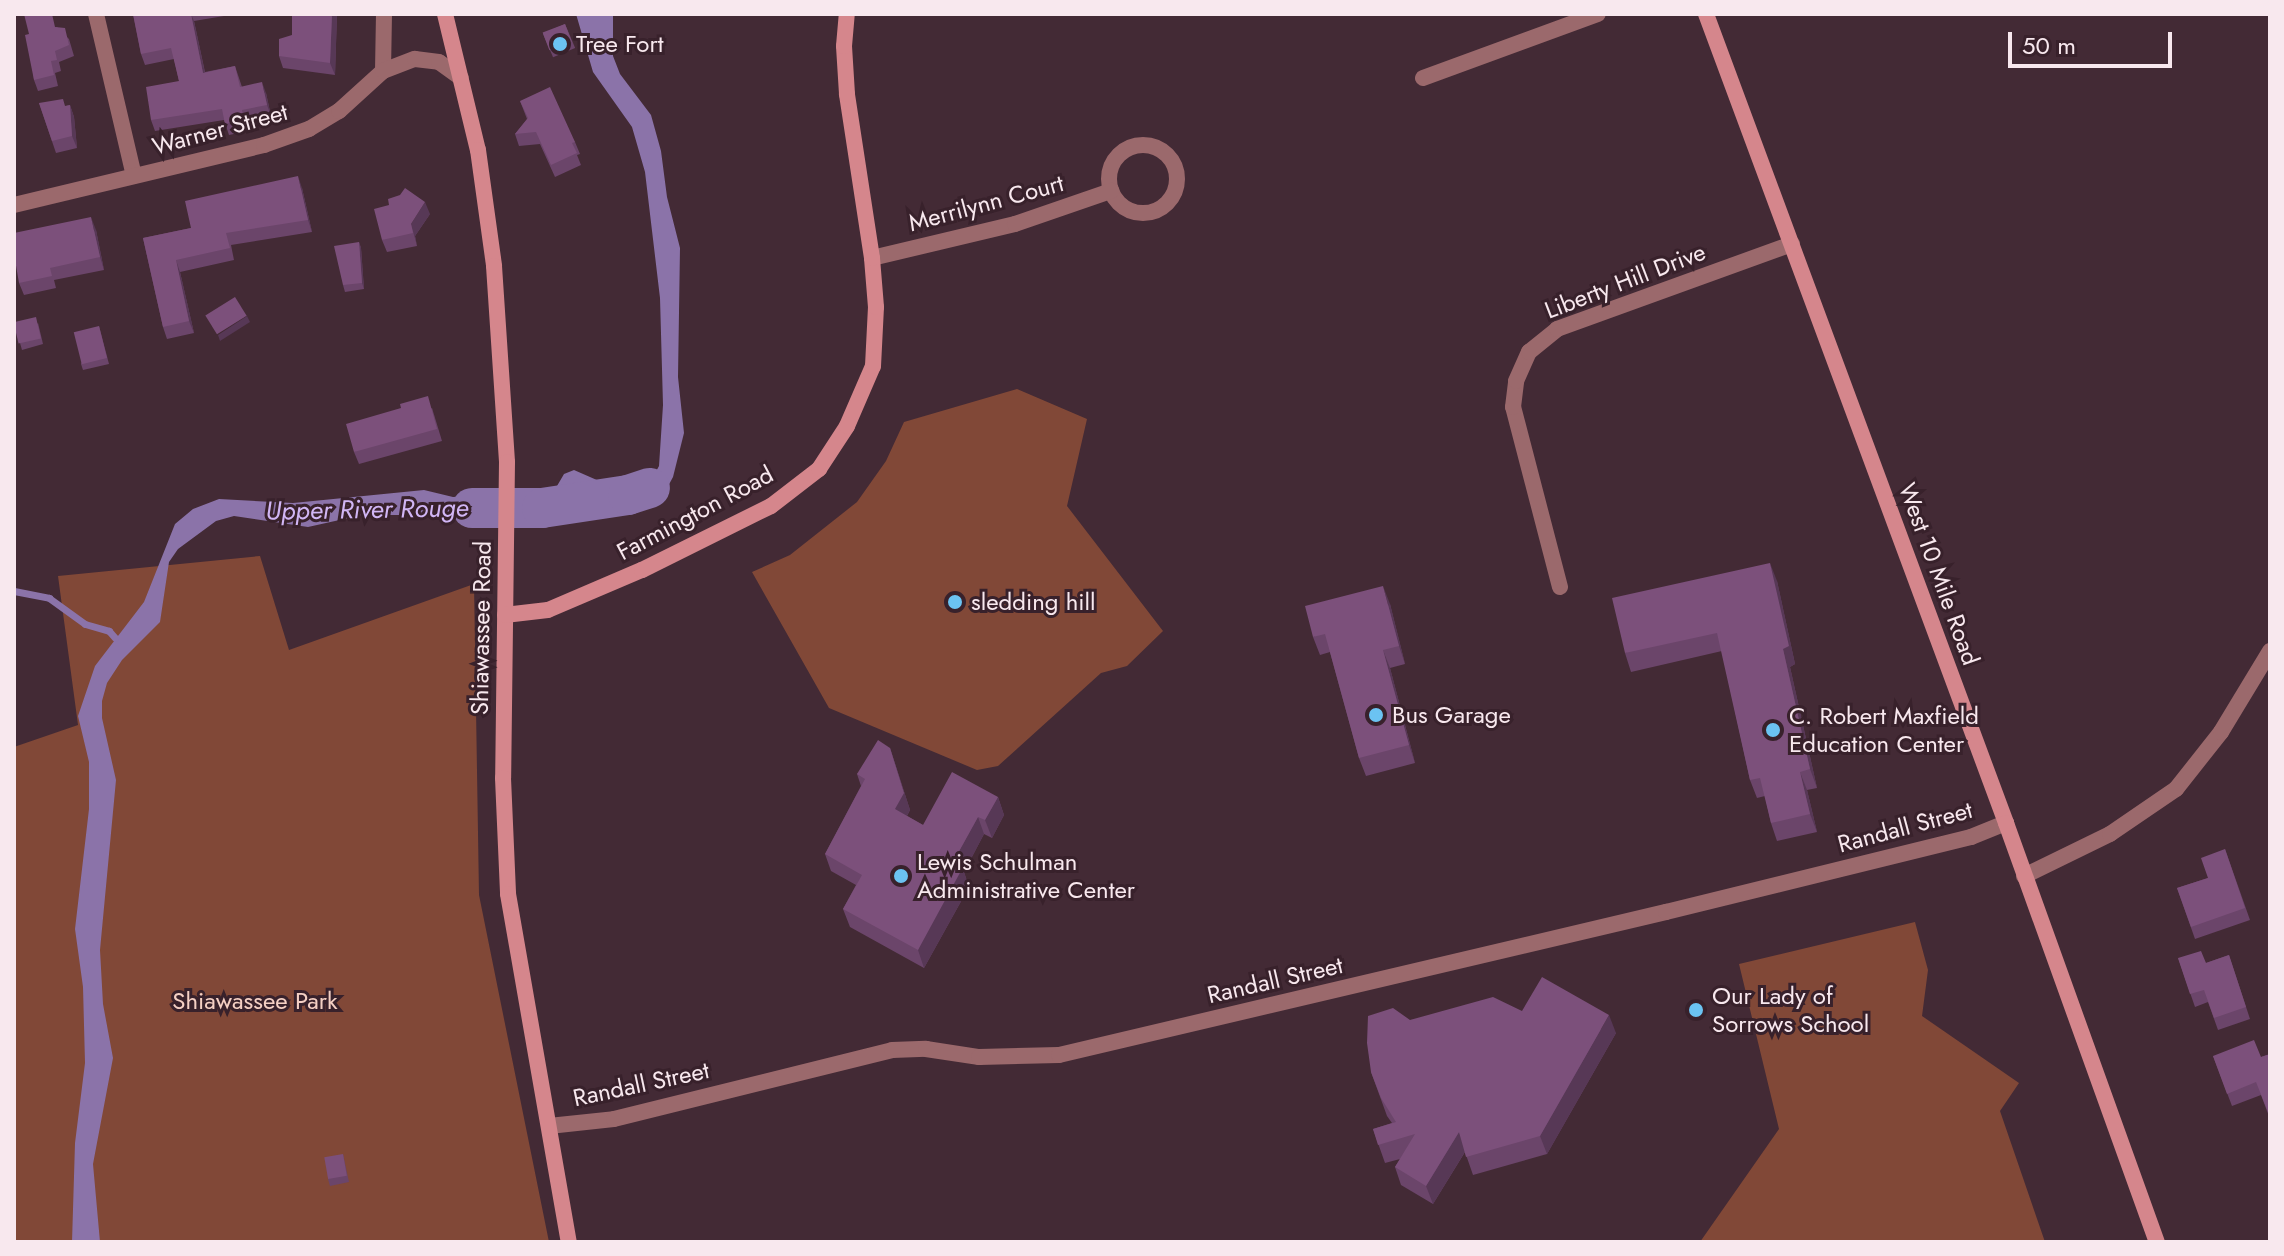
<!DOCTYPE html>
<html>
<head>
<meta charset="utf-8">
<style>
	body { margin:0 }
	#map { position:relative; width:2284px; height:1256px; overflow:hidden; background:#432a35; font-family:Jost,sans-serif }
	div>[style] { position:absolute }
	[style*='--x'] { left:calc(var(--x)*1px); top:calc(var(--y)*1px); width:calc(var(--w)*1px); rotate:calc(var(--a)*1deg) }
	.green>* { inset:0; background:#814837 }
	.water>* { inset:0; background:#8b73a9 }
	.stream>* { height:7px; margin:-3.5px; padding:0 3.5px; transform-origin:3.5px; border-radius:3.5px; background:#8b73a9 }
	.river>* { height:40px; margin:-20px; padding:0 20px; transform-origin:20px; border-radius:20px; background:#8b73a9 }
	.street>* { height:16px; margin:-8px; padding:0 8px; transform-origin:8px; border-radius:8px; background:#9b696c }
	.street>.ring { margin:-8px; padding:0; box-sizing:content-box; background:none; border:16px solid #9b696c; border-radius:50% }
	.secondary>* { height:16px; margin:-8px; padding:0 8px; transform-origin:8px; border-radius:8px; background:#d5868c }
	.wall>* { inset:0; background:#6b456a; transform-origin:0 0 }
	.shaded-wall>* { inset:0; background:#573856 }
	.building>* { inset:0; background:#7c507b; transform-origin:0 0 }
	.dots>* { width:22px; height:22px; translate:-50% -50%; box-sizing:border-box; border:4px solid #38212b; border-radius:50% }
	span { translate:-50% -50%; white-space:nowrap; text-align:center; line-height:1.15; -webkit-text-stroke:6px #38212b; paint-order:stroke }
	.poi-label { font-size:24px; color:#f8e8ee }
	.left { translate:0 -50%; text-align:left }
	.street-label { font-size:24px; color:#f8e8ee }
	.park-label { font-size:24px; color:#f5d0c4 }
	.water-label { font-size:26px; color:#d1b6f5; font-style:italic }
	.frame { position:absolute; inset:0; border:16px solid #f8e8ee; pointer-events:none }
	.scale { position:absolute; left:2008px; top:32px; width:164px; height:36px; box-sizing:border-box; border:4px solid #f8e8ee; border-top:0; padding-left:10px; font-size:24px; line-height:28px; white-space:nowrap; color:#f8e8ee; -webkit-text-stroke:6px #38212b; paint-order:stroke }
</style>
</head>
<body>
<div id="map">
	<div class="green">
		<div style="clip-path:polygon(1017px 389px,1087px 419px,1067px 506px,1163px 631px,1127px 666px,1101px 673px,998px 766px,977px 770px,829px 708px,752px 572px,790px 555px,857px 502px,886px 461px,904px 422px)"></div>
		<div style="clip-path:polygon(260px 556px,289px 650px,474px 584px,479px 895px,549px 1242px,14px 1242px,14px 747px,78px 725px,58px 576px)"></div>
		<div style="clip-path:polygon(1915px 922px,1928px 970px,1922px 1016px,2019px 1083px,2000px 1111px,2045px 1242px,1700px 1242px,1779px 1129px,1739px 964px)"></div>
	</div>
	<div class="water">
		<div style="clip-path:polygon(576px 14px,613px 14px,613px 56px,620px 74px,651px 115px,661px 151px,667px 197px,680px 248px,678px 377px,684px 433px,673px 477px,666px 490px,647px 502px,619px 511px,608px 509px,589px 493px,579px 491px,505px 514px,467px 520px,426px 515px,362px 515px,308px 527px,234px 516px,216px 521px,178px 549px,169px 562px,160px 622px,122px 660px,107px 683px,102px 701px,102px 718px,116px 780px,100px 950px,103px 1004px,113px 1058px,93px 1164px,100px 1242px,72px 1242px,75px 1143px,85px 1063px,83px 987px,75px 929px,89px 809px,89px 762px,78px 716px,95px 666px,144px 602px,175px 524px,193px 509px,219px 499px,293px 503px,424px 490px,453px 497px,538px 493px,557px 486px,564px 474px,574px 470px,606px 484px,638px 482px,653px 477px,659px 466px,663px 405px,660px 298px,645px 172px,632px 127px,593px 72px)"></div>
	</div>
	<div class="stream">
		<div style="--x:14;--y:591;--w:36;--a:11"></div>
		<div style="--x:49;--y:598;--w:44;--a:35.8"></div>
		<div style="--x:85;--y:624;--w:25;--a:16"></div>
		<div style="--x:109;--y:631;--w:9;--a:49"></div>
	</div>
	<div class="river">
		<div style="--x:472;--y:508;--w:70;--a:0"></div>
		<div style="--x:542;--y:508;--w:87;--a:-8.6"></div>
		<div style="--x:628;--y:495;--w:23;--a:-18"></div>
	</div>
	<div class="street">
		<div style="--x:96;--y:14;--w:166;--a:76.8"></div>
		<div style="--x:383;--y:71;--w:57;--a:-89"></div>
		<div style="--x:1423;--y:78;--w:186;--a:-20.1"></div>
		<div class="ring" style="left:1109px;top:145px;width:52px;height:52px"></div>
		<div style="--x:14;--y:205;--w:257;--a:-13.5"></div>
		<div style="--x:264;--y:145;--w:48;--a:-19.6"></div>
		<div style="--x:309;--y:129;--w:35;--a:-31"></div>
		<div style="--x:339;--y:111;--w:59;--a:-42.3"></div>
		<div style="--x:383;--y:71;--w:34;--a:-21"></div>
		<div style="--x:415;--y:59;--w:24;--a:7"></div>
		<div style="--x:439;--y:62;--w:27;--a:36"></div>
		<div style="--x:872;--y:258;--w:147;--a:-13.4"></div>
		<div style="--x:1015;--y:224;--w:102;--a:-19"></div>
		<div style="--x:1560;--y:587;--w:186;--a:-104.6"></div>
		<div style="--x:1513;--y:407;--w:26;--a:-83"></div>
		<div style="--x:1516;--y:381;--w:32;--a:-66"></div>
		<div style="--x:1529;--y:352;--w:36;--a:-39"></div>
		<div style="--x:1557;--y:329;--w:250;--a:-19.9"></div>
		<div style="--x:2024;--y:876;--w:96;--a:-26"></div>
		<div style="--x:2110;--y:834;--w:80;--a:-34.3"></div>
		<div style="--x:2176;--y:789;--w:73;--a:-51.7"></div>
		<div style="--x:2221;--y:732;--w:95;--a:-58.8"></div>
		<div style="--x:549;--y:1126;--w:65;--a:-6.1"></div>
		<div style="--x:614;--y:1119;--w:286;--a:-13.9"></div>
		<div style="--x:892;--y:1050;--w:34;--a:-2"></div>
		<div style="--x:926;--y:1049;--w:54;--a:8.6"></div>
		<div style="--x:979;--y:1057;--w:80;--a:-1.4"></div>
		<div style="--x:1059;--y:1055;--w:624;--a:-13.26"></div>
		<div style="--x:1666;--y:912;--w:314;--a:-13.8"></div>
		<div style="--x:1971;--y:837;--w:38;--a:-22"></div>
	</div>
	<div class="secondary">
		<div style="--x:445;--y:14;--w:140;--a:76.4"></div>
		<div style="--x:478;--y:150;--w:117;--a:82.1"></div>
		<div style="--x:494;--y:266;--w:196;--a:86.2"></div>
		<div style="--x:507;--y:462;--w:316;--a:90.7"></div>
		<div style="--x:503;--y:778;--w:116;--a:87.5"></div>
		<div style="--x:508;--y:894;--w:353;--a:80.1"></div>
		<div style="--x:1706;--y:14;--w:863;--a:69.65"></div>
		<div style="--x:2006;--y:823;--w:445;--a:70.2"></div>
		<div style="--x:505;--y:615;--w:43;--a:-6.6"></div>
		<div style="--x:548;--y:610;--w:102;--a:-23.1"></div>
		<div style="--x:642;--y:570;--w:144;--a:-26.4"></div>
		<div style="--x:771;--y:506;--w:61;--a:-37.6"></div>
		<div style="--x:819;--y:469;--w:51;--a:-56.9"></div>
		<div style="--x:847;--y:426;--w:65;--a:-66.6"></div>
		<div style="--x:873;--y:366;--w:59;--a:-87.1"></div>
		<div style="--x:876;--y:307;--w:49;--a:-94.7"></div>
		<div style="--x:872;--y:258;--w:166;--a:-98.7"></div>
		<div style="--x:847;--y:94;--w:48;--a:-93.6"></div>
		<div style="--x:844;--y:46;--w:32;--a:-85"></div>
	</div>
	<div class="wall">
		<div style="clip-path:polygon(133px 14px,236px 14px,194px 21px,205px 72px,235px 66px,242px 87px,266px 93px,271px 116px,246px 121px,248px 131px,229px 135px,224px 120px,155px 131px,151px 120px,179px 81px,174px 59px,145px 65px,141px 54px)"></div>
		<div style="clip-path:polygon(337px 14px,335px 75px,283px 68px,279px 56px,292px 35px)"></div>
		<div style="left:565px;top:24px;width:26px;height:24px;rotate:67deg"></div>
		<div style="clip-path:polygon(57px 27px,69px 39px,74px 56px,59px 62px,61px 71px,55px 73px,58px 86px,38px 91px,34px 80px,29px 34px)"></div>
		<div style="clip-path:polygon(520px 101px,575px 142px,580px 154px,577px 155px,581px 165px,555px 177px,540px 144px,519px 146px,515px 134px,527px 119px)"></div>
		<div style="clip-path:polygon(39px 103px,66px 106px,70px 105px,74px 117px,77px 148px,56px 153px)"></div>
		<div style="clip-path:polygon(302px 188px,312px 232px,231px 245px,234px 260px,180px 272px,194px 333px,167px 339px,163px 327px,143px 238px,191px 228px)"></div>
		<div style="clip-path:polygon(430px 214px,415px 236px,417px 246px,387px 252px,382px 240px)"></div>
		<div style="clip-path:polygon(96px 230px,104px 270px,54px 280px,56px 288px,24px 295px,19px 283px)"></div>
		<div style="clip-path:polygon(359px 242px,361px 248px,364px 289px,345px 292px,343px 285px)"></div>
		<div style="clip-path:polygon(38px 323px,43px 344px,22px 350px,20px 343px)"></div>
		<div style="clip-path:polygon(99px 326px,109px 364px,83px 370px,81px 364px)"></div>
		<div style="clip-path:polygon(432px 408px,442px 441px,359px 464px,354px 452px)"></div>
		<div style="clip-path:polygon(1777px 581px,1795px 664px,1790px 667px,1817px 788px,1807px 790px,1817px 832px,1777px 841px,1771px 823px,1765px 796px,1757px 798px,1750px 780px,1722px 651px,1631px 672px,1625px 653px)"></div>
		<div style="clip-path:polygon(1390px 604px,1405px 664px,1390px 668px,1415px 763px,1366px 776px,1359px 758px,1330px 652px,1320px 655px,1313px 637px)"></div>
		<div style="clip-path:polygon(890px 748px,910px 810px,907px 816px,923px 825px,998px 797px,1004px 815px,992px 838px,984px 834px,964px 872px,969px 887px,924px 968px,850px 927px,843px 909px,856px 885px,831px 871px,825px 854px,861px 786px,857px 774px)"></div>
		<div style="clip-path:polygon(2225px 849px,2250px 920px,2195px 939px,2177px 888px,2208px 878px)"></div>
		<div style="clip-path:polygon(2229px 955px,2250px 1019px,2218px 1030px,2208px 1002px,2195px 1007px,2178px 958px,2206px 963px)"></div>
		<div style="clip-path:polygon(1522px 1011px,1616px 1033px,1547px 1154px,1473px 1175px,1465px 1152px,1433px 1204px,1401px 1185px,1395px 1167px,1400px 1159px,1385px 1163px,1373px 1129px,1392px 1123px,1387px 1116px,1371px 1072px,1410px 1020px)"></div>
		<div style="clip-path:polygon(2270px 1054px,2270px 1119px,2261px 1095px,2232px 1106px,2213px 1056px,2261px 1057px)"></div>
		<div style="clip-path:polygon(343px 1154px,349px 1182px,330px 1186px,328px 1179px)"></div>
	</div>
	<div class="shaded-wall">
		<div style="clip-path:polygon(191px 14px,194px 21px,207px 83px,203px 73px)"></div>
		<div style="clip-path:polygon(332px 14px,337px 14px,335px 75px,330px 63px)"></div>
		<div style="clip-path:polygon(262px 82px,266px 93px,271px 116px,267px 105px)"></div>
		<div style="clip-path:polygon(70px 105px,74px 117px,77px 148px,72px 136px)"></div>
		<div style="clip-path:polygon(298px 176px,302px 188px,312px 232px,308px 220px)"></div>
		<div style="clip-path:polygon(425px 202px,430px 214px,415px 236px,417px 246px,411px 224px)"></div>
		<div style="clip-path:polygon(91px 217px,96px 230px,104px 270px,100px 257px)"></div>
		<div style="clip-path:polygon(359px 242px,361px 248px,364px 289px,362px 283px)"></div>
		<div style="clip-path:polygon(176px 260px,180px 272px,194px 333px,189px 321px)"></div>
		<div style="clip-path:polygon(247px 316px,250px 322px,220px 341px,218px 335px)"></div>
		<div style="clip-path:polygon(1770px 563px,1777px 581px,1795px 664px,1790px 667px,1817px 788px,1810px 769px,1783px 649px)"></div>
		<div style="clip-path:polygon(1383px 586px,1390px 604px,1405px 664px,1399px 646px)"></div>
		<div style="clip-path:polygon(1383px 650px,1390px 668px,1415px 763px,1409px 745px)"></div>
		<div style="clip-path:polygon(890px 748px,910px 810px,901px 827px,895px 809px)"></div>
		<div style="clip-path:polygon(1800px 772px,1807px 790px,1817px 832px,1810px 814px)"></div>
		<div style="clip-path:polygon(998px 797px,1004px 815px,992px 838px,985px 820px)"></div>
		<div style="clip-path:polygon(978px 817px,984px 834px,964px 872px,969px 887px,924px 968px,918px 950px,952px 864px)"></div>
		<div style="clip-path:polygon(1609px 1015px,1616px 1033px,1547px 1154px,1540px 1136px)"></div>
		<div style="clip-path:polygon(1459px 1132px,1466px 1150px,1433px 1204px,1426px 1186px)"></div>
	</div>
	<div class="building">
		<div style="clip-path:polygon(24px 14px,52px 14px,55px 27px,65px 28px,69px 45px,55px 51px,57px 60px,51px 61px,54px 75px,34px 80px,25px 35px,29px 34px)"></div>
		<div style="clip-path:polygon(133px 14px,191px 14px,203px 73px,235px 66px,240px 87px,262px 82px,267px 105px,242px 110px,244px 120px,225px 124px,222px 109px,151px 120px,146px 87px,179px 81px,171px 48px,141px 54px)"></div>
		<div style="clip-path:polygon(292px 14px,332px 14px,330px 63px,279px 56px,279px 39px,292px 35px)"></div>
		<div style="left:565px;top:24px;width:19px;height:24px;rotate:69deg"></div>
		<div style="clip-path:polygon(550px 87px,575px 142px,572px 143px,577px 153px,551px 165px,536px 132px,515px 134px,528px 118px,520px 101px)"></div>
		<div style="clip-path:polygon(63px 99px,65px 106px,70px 105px,72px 136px,52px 141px,39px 103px)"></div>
		<div style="clip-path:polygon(298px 176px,308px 220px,226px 233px,230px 248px,176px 260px,189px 321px,163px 327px,143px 238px,191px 228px,185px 201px)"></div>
		<div style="clip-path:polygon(405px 188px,425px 202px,411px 224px,413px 233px,382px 240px,374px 209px,389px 205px,388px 199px,400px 195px)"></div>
		<div style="clip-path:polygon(91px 217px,100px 257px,50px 268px,52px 276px,19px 283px,14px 254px,14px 233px)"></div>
		<div style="clip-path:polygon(359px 242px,362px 283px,343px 285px,334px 246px)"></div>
		<div style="left:235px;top:297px;width:22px;height:35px;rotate:58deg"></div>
		<div style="left:36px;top:317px;width:22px;height:23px;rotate:77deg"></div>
		<div style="left:99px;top:326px;width:33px;height:26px;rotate:76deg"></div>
		<div style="clip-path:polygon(428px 396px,437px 429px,354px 452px,346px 424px,401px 408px,400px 404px)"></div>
		<div style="clip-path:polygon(1770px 563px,1789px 646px,1783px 649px,1810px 769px,1800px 772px,1810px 814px,1771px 823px,1760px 778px,1750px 780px,1717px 633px,1625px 653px,1612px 598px)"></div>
		<div style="clip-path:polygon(1383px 586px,1399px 646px,1383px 650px,1409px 745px,1359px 758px,1325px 634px,1313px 637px,1305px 606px)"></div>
		<div style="clip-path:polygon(878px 740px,890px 748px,904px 793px,895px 809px,923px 825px,952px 772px,998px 797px,985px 820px,978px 817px,952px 864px,962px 869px,918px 950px,843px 909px,862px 875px,825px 854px,865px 779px,857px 774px)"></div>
		<div style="clip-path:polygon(2225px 849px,2245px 908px,2191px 927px,2177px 888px,2208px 878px,2201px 858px)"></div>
		<div style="clip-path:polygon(2201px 951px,2206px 963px,2229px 955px,2246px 1007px,2214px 1018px,2204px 990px,2190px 994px,2178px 958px)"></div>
		<div style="clip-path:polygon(1542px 977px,1609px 1015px,1540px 1136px,1466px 1157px,1459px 1132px,1426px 1186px,1395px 1167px,1415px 1134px,1378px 1145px,1373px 1129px,1396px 1122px,1381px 1098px,1371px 1072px,1367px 1043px,1368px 1016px,1393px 1008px,1410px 1020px,1493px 997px,1522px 1011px)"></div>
		<div style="clip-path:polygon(2254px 1040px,2261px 1057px,2270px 1054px,2270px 1117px,2256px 1082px,2227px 1094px,2213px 1056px)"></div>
		<div style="left:343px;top:1154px;width:22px;height:19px;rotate:80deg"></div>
	</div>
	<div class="dots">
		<div style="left:560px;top:44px;background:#6bc3f2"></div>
		<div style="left:955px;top:602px;background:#6bc3f2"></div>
		<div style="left:1376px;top:715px;background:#6bc3f2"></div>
		<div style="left:1773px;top:730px;background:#6bc3f2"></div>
		<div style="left:901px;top:876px;background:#6bc3f2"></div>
		<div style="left:1696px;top:1010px;background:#6bc3f2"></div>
	</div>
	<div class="poi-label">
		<span class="left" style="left:576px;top:44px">Tree Fort</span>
		<span class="left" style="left:971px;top:602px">sledding hill</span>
		<span class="left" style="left:1392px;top:715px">Bus Garage</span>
		<span class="left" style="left:1789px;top:730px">C. Robert Maxfield<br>Education Center</span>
		<span class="left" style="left:917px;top:876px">Lewis Schulman<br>Administrative Center</span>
		<span class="left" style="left:1712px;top:1010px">Our Lady of<br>Sorrows School</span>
	</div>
	<div class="street-label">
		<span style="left:220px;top:129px;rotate:-15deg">Warner Street</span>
		<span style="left:986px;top:203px;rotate:-15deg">Merrilynn Court</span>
		<span style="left:1625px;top:281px;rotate:-21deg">Liberty Hill Drive</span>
		<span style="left:695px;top:513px;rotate:-28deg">Farmington Road</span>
		<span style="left:1939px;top:574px;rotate:70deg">West 10 Mile Road</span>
		<span style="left:481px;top:628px;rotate:-89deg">Shiawassee Road</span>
		<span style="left:1905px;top:827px;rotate:-15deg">Randall Street</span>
		<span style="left:1275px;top:980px;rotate:-13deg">Randall Street</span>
		<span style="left:641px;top:1084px;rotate:-12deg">Randall Street</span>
	</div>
	<div class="park-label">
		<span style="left:255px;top:1001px">Shiawassee Park</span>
	</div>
	<div class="water-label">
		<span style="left:367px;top:510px;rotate:-1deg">Upper River Rouge</span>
	</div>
	<div class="frame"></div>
	<div class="scale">50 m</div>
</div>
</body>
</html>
